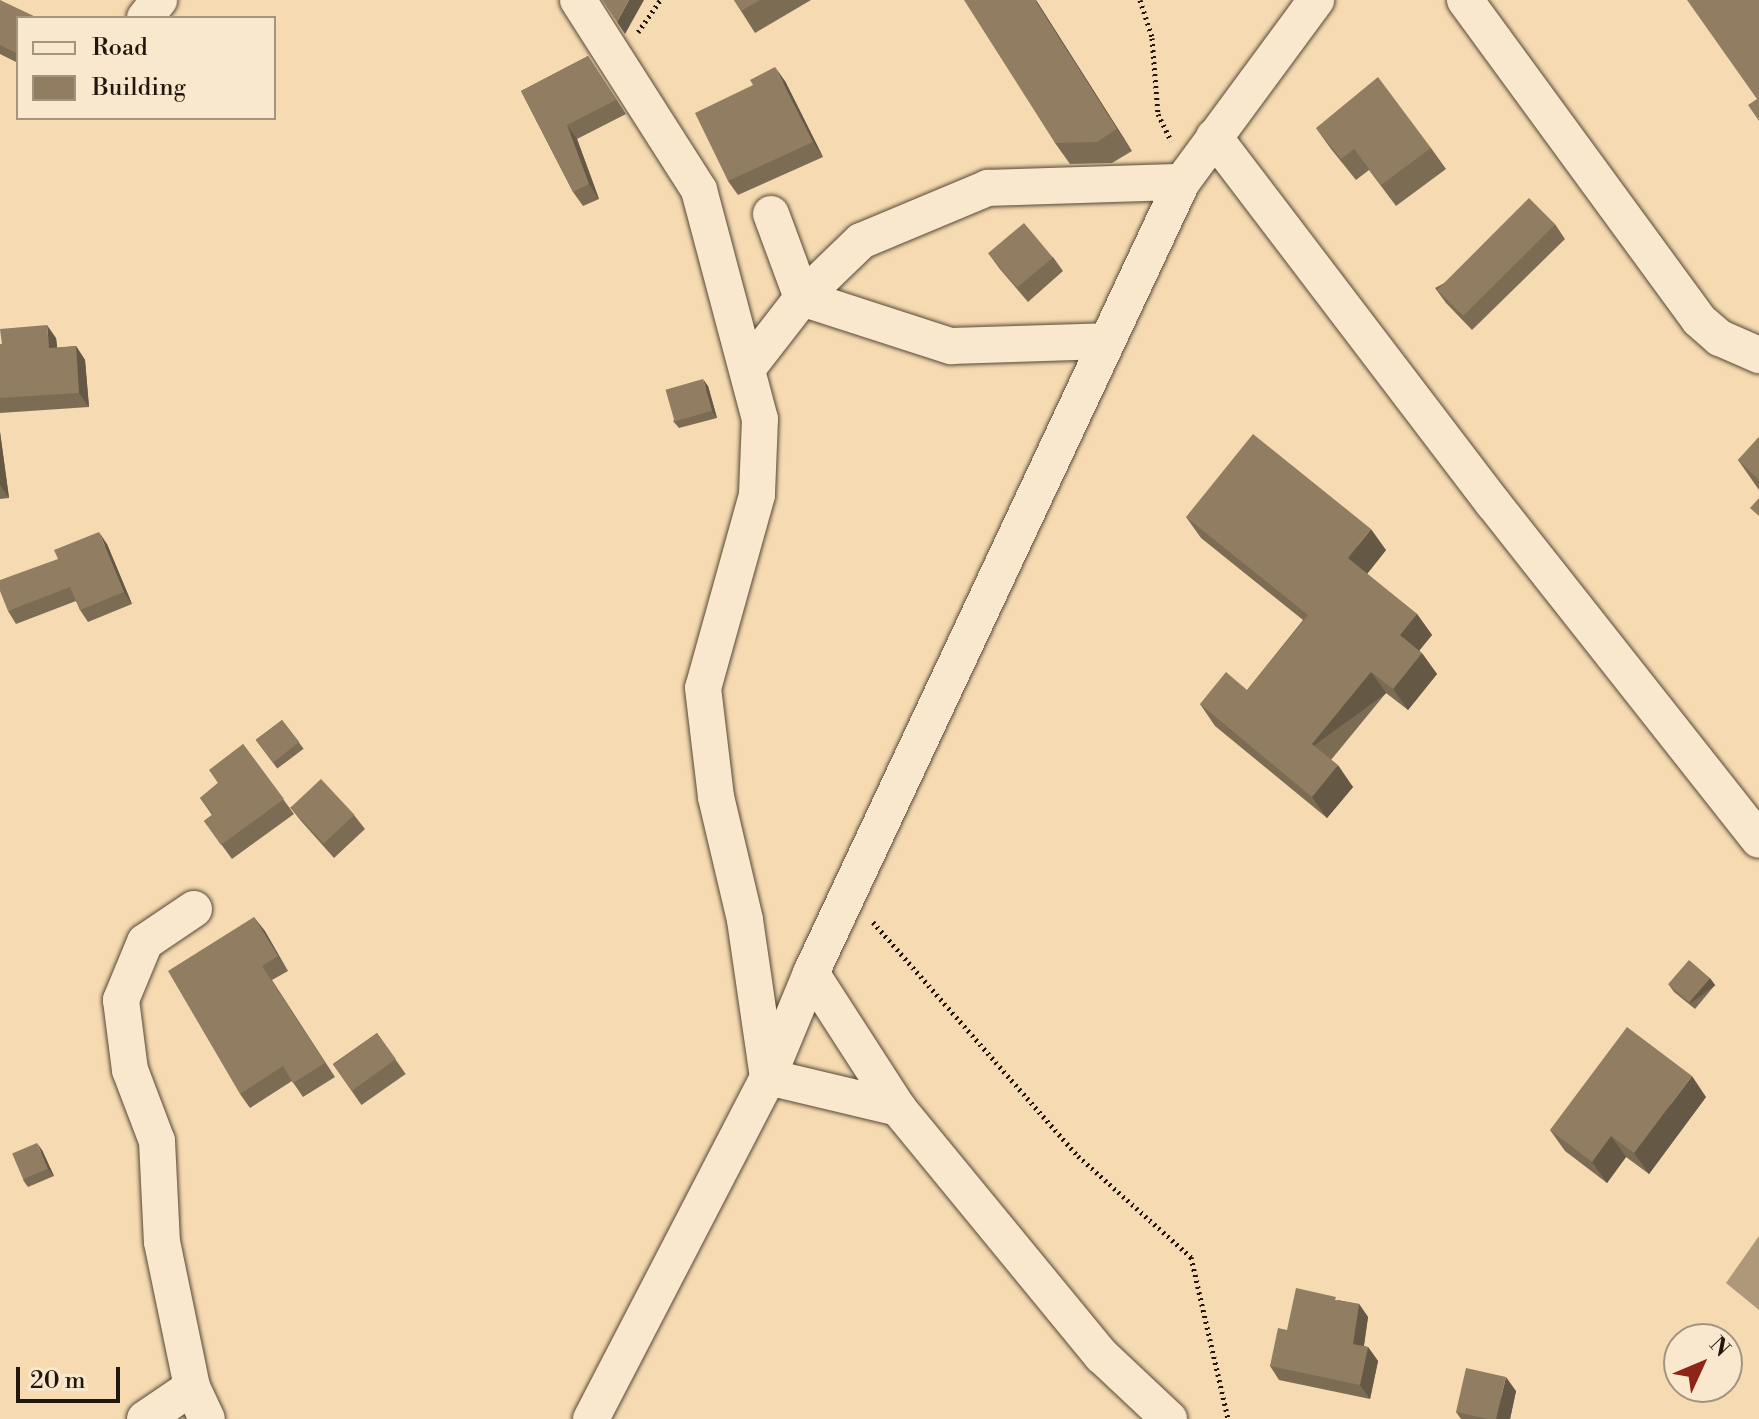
<!DOCTYPE html>
<html>
<head>
<meta charset="utf-8">
<style>
	body { margin:0 }
	#map { position:relative; width:1759px; height:1419px; overflow:hidden; background:#f6dbb2; font-family:"Libre Bodoni",serif }
	div>[style] { position:absolute }
	[style*='--x'] { left:calc(var(--x)*1px); top:calc(var(--y)*1px); width:calc(var(--w)*1px); rotate:calc(var(--a)*1deg) }
	.water>* { inset:0; background:#ae987a }
	.path>* { height:5px; margin-top:-2.5px; transform-origin:0; background:repeating-linear-gradient(90deg,#22170c 0 2px,transparent 0 6px) }
	.roads { filter:drop-shadow(0 0 2px #574836) drop-shadow(0 0 2px #574836) }
	.minor>* { height:36px; margin:-18px; padding:0 18px; transform-origin:18px; border-radius:18px; background:#f9e8cd }
	.wall>* { inset:0; background:#7c6c54; transform-origin:0 0 }
	.shaded-wall>* { inset:0; background:#655845; transform-origin:0 0 }
	.building>* { inset:0; background:#907d62; transform-origin:0 0 }
	span { translate:-50% -50%; white-space:nowrap; text-align:center; line-height:1.15; -webkit-text-stroke:7px #f9e8cd; paint-order:stroke }
	.legend { position:absolute; left:16px; top:16px; width:260px; height:104px; box-sizing:border-box; background:#f9e8cd; border:2px solid #a39480; margin:0; padding:10px 14px; list-style:none; font-size:24px; color:#22170c }
	.legend li { display:flex; align-items:center; gap:16px; height:40px }
	.legend b { width:40px; border:2px solid #a39480 }
	.north { position:absolute; left:1663px; top:1323px; width:80px; height:80px; box-sizing:border-box; background:#f9e8cd; border:2px solid #a39480; border-radius:50%; rotate:46deg; font-size:22px; font-weight:700; line-height:32px; text-align:center; color:#22170c }
	.north::after { content:''; display:block; margin:auto; width:28px; height:36px; background:#8f2418; clip-path:polygon(50% 0,100% 100%,50% 72%,0 100%) }
	.scale { position:absolute; left:16px; top:1367px; width:104px; height:36px; box-sizing:border-box; border:4px solid #22170c; border-top:0; padding-left:10px; font-size:24px; line-height:28px; white-space:nowrap; color:#22170c; -webkit-text-stroke:6px #f9e8cd; paint-order:stroke }
</style>
</head>
<body>
<div id="map">
	<div class="water">
		<div style="clip-path:polygon(1759px 1236px,1759px 1310px,1726px 1283px)"></div>
	</div>
	<div class="path">
		<div style="--x:1140;--y:0;--w:40;--a:72"></div>
		<div style="--x:1152;--y:38;--w:76;--a:85.5"></div>
		<div style="--x:1158;--y:114;--w:30;--a:64"></div>
		<div style="--x:638;--y:32;--w:39;--a:-55"></div>
		<div style="--x:873;--y:922;--w:311;--a:48.8"></div>
		<div style="--x:1078;--y:1156;--w:152;--a:41.8"></div>
		<div style="--x:1191;--y:1257;--w:166;--a:77.1"></div>
	</div>
	<div class="roads">
		<div class="minor">
			<div style="--x:578;--y:0;--w:225;--a:57.5"></div>
			<div style="--x:699;--y:190;--w:237;--a:75.1"></div>
			<div style="--x:760;--y:419;--w:76;--a:92.3"></div>
			<div style="--x:757;--y:495;--w:200;--a:105.6"></div>
			<div style="--x:703;--y:688;--w:110;--a:83.2"></div>
			<div style="--x:716;--y:797;--w:126;--a:76.7"></div>
			<div style="--x:745;--y:920;--w:159;--a:81.7"></div>
			<div style="--x:768;--y:1077;--w:134;--a:13.4"></div>
			<div style="--x:1465;--y:0;--w:396;--a:53.8"></div>
			<div style="--x:1699;--y:320;--w:28;--a:41"></div>
			<div style="--x:1720;--y:338;--w:43;--a:23.6"></div>
			<div style="--x:145;--y:18;--w:23;--a:-52"></div>
			<div style="--x:1214;--y:137;--w:460;--a:52.7"></div>
			<div style="--x:1493;--y:503;--w:429;--a:51.7"></div>
			<div style="--x:771;--y:214;--w:90;--a:69.7"></div>
			<div style="--x:802;--y:298;--w:157;--a:17.9"></div>
			<div style="--x:951;--y:346;--w:155;--a:-1.8"></div>
			<div style="--x:747;--y:369;--w:90;--a:-52.2"></div>
			<div style="--x:802;--y:298;--w:82;--a:-44"></div>
			<div style="--x:861;--y:241;--w:138;--a:-22.7"></div>
			<div style="--x:988;--y:188;--w:194;--a:-1.8"></div>
			<div style="--x:194;--y:909;--w:59;--a:146"></div>
			<div style="--x:145;--y:942;--w:63;--a:112.5"></div>
			<div style="--x:121;--y:1000;--w:71;--a:82.7"></div>
			<div style="--x:130;--y:1070;--w:76;--a:69.2"></div>
			<div style="--x:157;--y:1141;--w:101;--a:87.2"></div>
			<div style="--x:162;--y:1242;--w:148;--a:78.3"></div>
			<div style="--x:192;--y:1387;--w:35;--a:65"></div>
			<div style="--x:811;--y:973;--w:161;--a:57.2"></div>
			<div style="--x:898;--y:1108;--w:321;--a:50.6"></div>
			<div style="--x:1102;--y:1356;--w:92;--a:43.2"></div>
			<div style="--x:145;--y:1419;--w:57;--a:-34.2"></div>
			<div style="--x:591;--y:1419;--w:385;--a:-62.6"></div>
			<div style="--x:768;--y:1077;--w:113;--a:-67.5"></div>
			<div style="--x:811;--y:973;--w:874;--a:-64.87"></div>
			<div style="--x:1182;--y:182;--w:226;--a:-53.6"></div>
		</div>
	</div>
	<div class="wall">
		<div style="clip-path:polygon(0 0,18px 18px,18px 63px,0 54px)"></div>
		<div style="clip-path:polygon(734px 0,811px 0,755px 33px)"></div>
		<div style="clip-path:polygon(1036px 0,1132px 151px,1112px 163px,1070px 164px,1055px 143px)"></div>
		<div style="clip-path:polygon(588px 56px,626px 114px,577px 139px,599px 199px,583px 206px,573px 192px,521px 91px)"></div>
		<div style="clip-path:polygon(785px 81px,823px 157px,738px 195px,728px 181px)"></div>
		<div style="clip-path:polygon(1316px 128px,1431px 148px,1446px 169px,1396px 206px,1369px 170px,1356px 180px,1331px 149px)"></div>
		<div style="clip-path:polygon(1555px 224px,1565px 239px,1472px 330px,1446px 303px,1435px 288px)"></div>
		<div style="clip-path:polygon(989px 254px,1053px 257px,1063px 271px,1028px 302px,999px 268px)"></div>
		<div style="clip-path:polygon(56px 338px,57px 348px,76px 346px,85px 360px,89px 407px,0 413px,0 344px)"></div>
		<div style="clip-path:polygon(708px 386px,717px 418px,679px 428px,673px 421px)"></div>
		<div style="clip-path:polygon(0 432px,9px 498px,0 499px)"></div>
		<div style="clip-path:polygon(1759px 437px,1759px 490px,1738px 460px)"></div>
		<div style="clip-path:polygon(1186px 517px,1386px 550px,1367px 574px,1417px 614px,1432px 635px,1419px 650px,1437px 674px,1408px 710px,1386px 693px,1331px 760px,1353px 787px,1327px 818px,1215px 726px,1200px 704px,1247px 690px,1303px 620px,1201px 538px)"></div>
		<div style="clip-path:polygon(107px 544px,132px 604px,88px 622px,80px 610px,76px 601px,16px 624px,8px 611px)"></div>
		<div style="left:282px;top:720px;width:36px;height:33px;rotate:53deg"></div>
		<div style="clip-path:polygon(243px 744px,294px 814px,232px 859px,204px 821px,212px 815px,200px 798px,218px 783px)"></div>
		<div style="clip-path:polygon(290px 807px,354px 815px,365px 829px,334px 858px,301px 821px)"></div>
		<div style="clip-path:polygon(254px 917px,288px 971px,272px 980px,335px 1077px,303px 1097px,292px 1081px,250px 1108px,240px 1094px)"></div>
		<div style="clip-path:polygon(1669px 985px,1715px 985px,1695px 1009px,1674px 992px)"></div>
		<div style="left:377px;top:1033px;width:50px;height:54px;rotate:55deg"></div>
		<div style="clip-path:polygon(1706px 1097px,1649px 1174px,1626px 1157px,1607px 1183px,1565px 1151px,1550px 1130px)"></div>
		<div style="clip-path:polygon(42px 1150px,54px 1176px,28px 1187px,23px 1180px)"></div>
		<div style="clip-path:polygon(1338px 1300px,1359px 1304px,1368px 1317px,1364px 1346px,1368px 1347px,1378px 1361px,1370px 1399px,1279px 1380px,1270px 1366px,1287px 1330px)"></div>
		<div style="clip-path:polygon(1516px 1391px,1510px 1419px,1461px 1419px,1456px 1412px)"></div>
	</div>
	<div class="shaded-wall">
		<div style="clip-path:polygon(629px 0,644px 0,625px 34px,617px 22px)"></div>
		<div style="clip-path:polygon(1035px 0,1036px 0,1132px 151px,1117px 129px)"></div>
		<div style="clip-path:polygon(775px 67px,785px 81px,823px 157px,813px 142px)"></div>
		<div style="clip-path:polygon(567px 125px,577px 139px,599px 199px,589px 184px)"></div>
		<div style="clip-path:polygon(47px 325px,56px 338px,59px 362px,49px 348px)"></div>
		<div style="clip-path:polygon(76px 346px,85px 360px,89px 407px,79px 393px)"></div>
		<div style="clip-path:polygon(703px 379px,708px 386px,717px 418px,712px 411px)"></div>
		<div style="clip-path:polygon(0 432px,9px 498px,0 485px)"></div>
		<div style="clip-path:polygon(1371px 529px,1386px 550px,1363px 579px,1348px 558px)"></div>
		<div style="clip-path:polygon(99px 532px,107px 544px,132px 604px,124px 592px)"></div>
		<div style="clip-path:polygon(1417px 614px,1432px 635px,1415px 656px,1400px 635px)"></div>
		<div style="clip-path:polygon(1422px 653px,1437px 674px,1408px 710px,1393px 689px)"></div>
		<div style="left:1371px;top:672px;width:26px;height:93px;rotate:54deg"></div>
		<div style="clip-path:polygon(1338px 765px,1353px 787px,1327px 818px,1312px 797px)"></div>
		<div style="clip-path:polygon(254px 917px,265px 931px,288px 971px,278px 956px)"></div>
		<div style="left:1710px;top:978px;width:9px;height:31px;rotate:54deg"></div>
		<div style="clip-path:polygon(1692px 1076px,1706px 1097px,1649px 1174px,1634px 1153px)"></div>
		<div style="clip-path:polygon(1611px 1136px,1626px 1157px,1607px 1183px,1592px 1162px)"></div>
		<div style="clip-path:polygon(37px 1143px,42px 1150px,54px 1176px,48px 1169px)"></div>
		<div style="clip-path:polygon(1359px 1304px,1368px 1317px,1362px 1358px,1353px 1344px)"></div>
		<div style="clip-path:polygon(1368px 1347px,1378px 1361px,1370px 1399px,1360px 1385px)"></div>
		<div style="clip-path:polygon(1506px 1377px,1516px 1391px,1510px 1419px,1496px 1419px)"></div>
	</div>
	<div class="building">
		<div style="clip-path:polygon(0 0,38px 18px,18px 18px,18px 54px,0 45px)"></div>
		<div style="clip-path:polygon(602px 0,629px 0,617px 22px)"></div>
		<div style="clip-path:polygon(734px 0,760px 0,741px 11px)"></div>
		<div style="clip-path:polygon(964px 0,1035px 0,1117px 129px,1097px 142px,1055px 143px)"></div>
		<div style="clip-path:polygon(1687px 0,1759px 0,1759px 121px,1748px 105px,1757px 99px)"></div>
		<div style="clip-path:polygon(588px 56px,616px 100px,567px 125px,589px 184px,573px 192px,521px 91px)"></div>
		<div style="clip-path:polygon(775px 67px,813px 142px,728px 181px,695px 113px,753px 85px,750px 80px)"></div>
		<div style="clip-path:polygon(1378px 77px,1431px 148px,1381px 185px,1354px 149px,1341px 159px,1316px 128px)"></div>
		<div style="left:1529px;top:198px;width:37px;height:130px;rotate:45deg"></div>
		<div style="left:1024px;top:223px;width:45px;height:47px;rotate:50deg"></div>
		<div style="clip-path:polygon(47px 325px,49px 348px,76px 346px,79px 393px,0 398px,0 344px,2px 344px,0 329px)"></div>
		<div style="left:703px;top:379px;width:33px;height:39px;rotate:74deg"></div>
		<div style="clip-path:polygon(1253px 434px,1371px 529px,1348px 558px,1417px 614px,1400px 635px,1422px 653px,1393px 689px,1371px 672px,1312px 744px,1338px 765px,1312px 797px,1200px 704px,1226px 672px,1247px 690px,1308px 615px,1186px 517px)"></div>
		<div style="clip-path:polygon(1759px 437px,1759px 480px,1738px 460px)"></div>
		<div style="clip-path:polygon(1759px 498px,1759px 516px,1750px 508px)"></div>
		<div style="clip-path:polygon(99px 532px,124px 592px,80px 610px,70px 587px,8px 611px,0 591px,0 580px,58px 559px,54px 550px)"></div>
		<div style="left:282px;top:720px;width:28px;height:33px;rotate:52deg"></div>
		<div style="clip-path:polygon(243px 744px,284px 799px,221px 845px,204px 821px,213px 814px,200px 798px,218px 783px,209px 770px)"></div>
		<div style="left:321px;top:779px;width:49px;height:42px;rotate:47deg"></div>
		<div style="clip-path:polygon(254px 917px,278px 956px,262px 966px,325px 1063px,293px 1083px,283px 1066px,240px 1094px,168px 971px)"></div>
		<div style="left:1689px;top:960px;width:28px;height:32px;rotate:41deg"></div>
		<div style="clip-path:polygon(1627px 1027px,1692px 1076px,1634px 1153px,1611px 1136px,1592px 1162px,1550px 1130px)"></div>
		<div style="left:377px;top:1033px;width:32px;height:54px;rotate:54deg"></div>
		<div style="left:37px;top:1143px;width:28px;height:27px;rotate:67deg"></div>
		<div style="clip-path:polygon(1296px 1288px,1336px 1297px,1335px 1300px,1359px 1304px,1353px 1344px,1368px 1347px,1360px 1385px,1270px 1366px,1278px 1328px,1287px 1330px)"></div>
		<div style="clip-path:polygon(1466px 1368px,1506px 1377px,1496px 1419px,1488px 1419px,1456px 1412px)"></div>
	</div>
	<ul class="legend">
	<li><b style="height:10px;background:#f9e8cd"></b>Road</li>
	<li><b style="height:22px;background:#907d62"></b>Building</li>
	</ul>
	<div class="north">N</div>
	<div class="scale">20 m</div>
</div>
</body>
</html>
